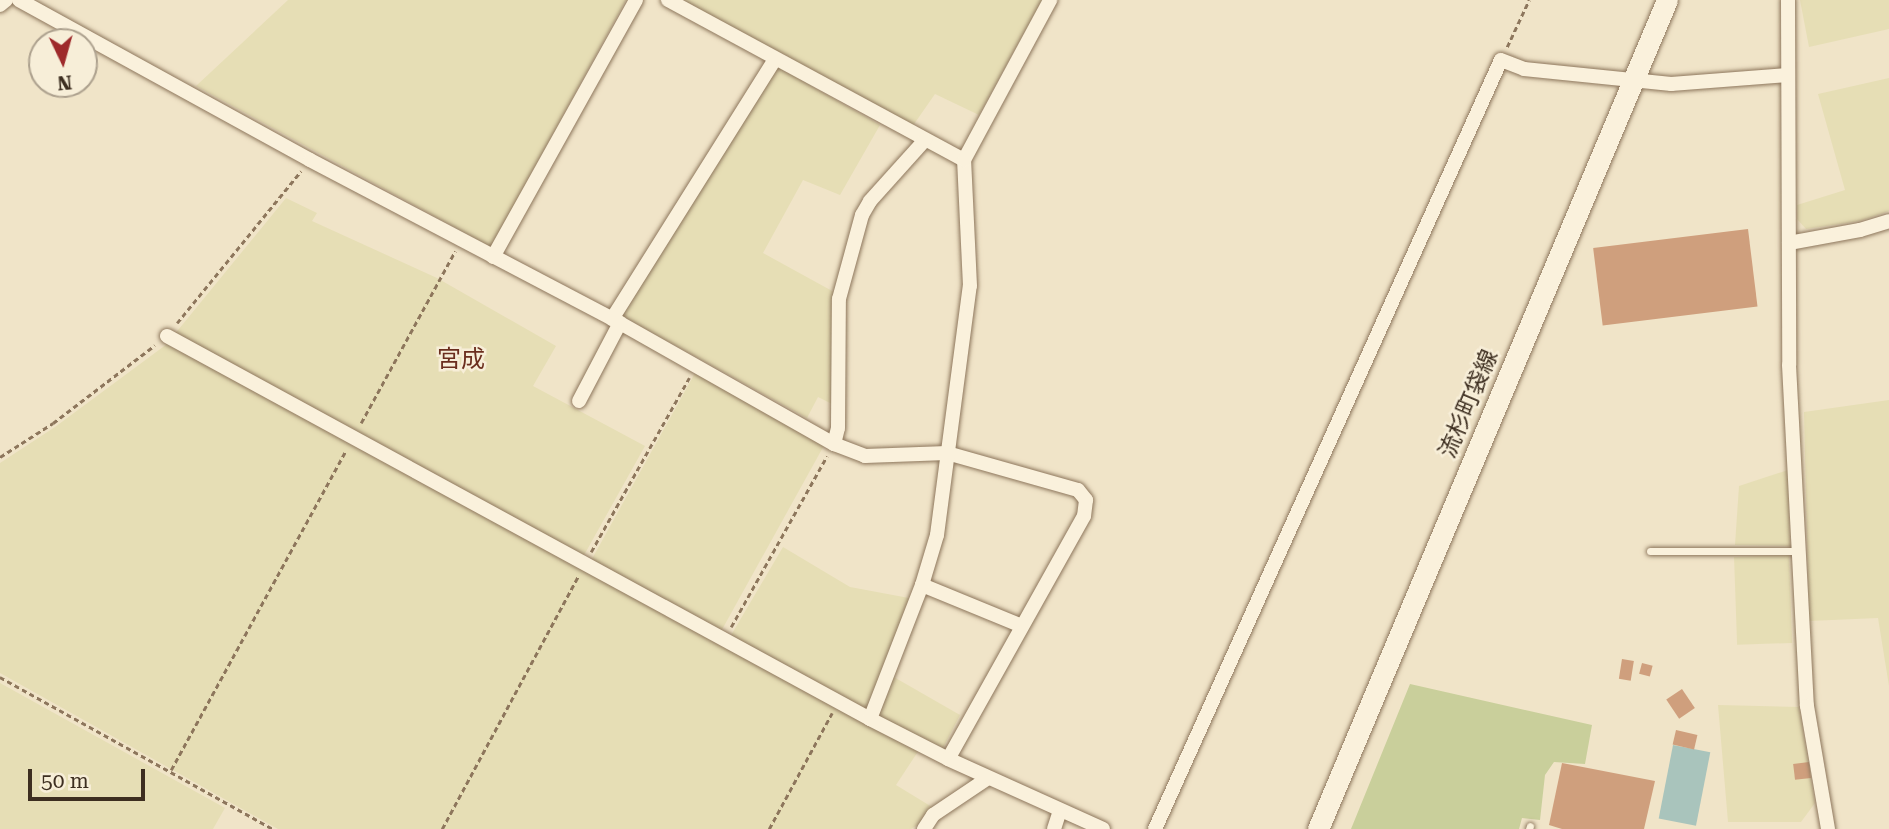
<!DOCTYPE html>
<html>
<head>
<meta charset="utf-8">
<style>
	body { margin:0 }
	#map { position:relative; width:1889px; height:829px; overflow:hidden; background:#f0e4c8; font-family:"Roboto Serif","Noto Sans JP",serif }
	div>[style] { position:absolute }
	[style*='--x'] { left:calc(var(--x)*1px); top:calc(var(--y)*1px); width:calc(var(--w)*1px); rotate:calc(var(--a)*1deg) }
	.farmland>* { inset:0; background:#e6deb5; transform-origin:0 0 }
	.green>* { inset:0; background:#c9cf9b }
	.water>* { inset:0; background:#a9c4bc; transform-origin:0 0 }
	.building>* { inset:0; background:#cf9f7d; transform-origin:0 0 }
	.path>* { height:2.5px; margin-top:-1.25px; transform-origin:0; background:repeating-linear-gradient(90deg,#8d765c 0 5px,transparent 0 8.5px) }
	.roads { filter:drop-shadow(0 0 2px #8d765c) drop-shadow(0 0 2px #8d765c) }
	.lane>* { height:7px; margin:-3.5px; padding:0 3.5px; transform-origin:3.5px; border-radius:3.5px; background:#faf1dc }
	.street>* { height:14px; margin:-7px; padding:0 7px; transform-origin:7px; border-radius:7px; background:#faf1dc }
	.secondary>* { height:21px; margin:-10.5px; padding:0 10.5px; transform-origin:10.5px; border-radius:10.5px; background:#faf1dc }
	span { translate:-50% -50%; white-space:nowrap; text-align:center; line-height:1.15; -webkit-text-stroke:5px #f7eed8; paint-order:stroke }
	.street-label { font-size:23px; color:#3d2e20 }
	.neighbourhood-label { font-size:24px; color:#6b2e1e }
	.north { position:absolute; left:28px; top:28px; width:70px; height:70px; box-sizing:border-box; background:#f7eed8; border:2px solid #ada18e; border-radius:50%; rotate:175deg; font-size:19px; font-weight:700; line-height:28px; text-align:center; color:#3d2e20 }
	.north::after { content:''; display:block; margin:auto; width:24px; height:32px; background:#9e2a2b; clip-path:polygon(50% 0,100% 100%,50% 72%,0 100%) }
	.scale { position:absolute; left:28px; top:769px; width:117px; height:32px; box-sizing:border-box; border:4px solid #3d2e20; border-top:0; padding-left:9px; font-size:21px; line-height:24px; white-space:nowrap; color:#3d2e20; -webkit-text-stroke:5px #f7eed8; paint-order:stroke }
</style>
</head>
<body>
<div id="map">
	<div class="farmland">
		<div style="clip-path:polygon(288px 0,626px 0,491px 247px,196px 86px)"></div>
		<div style="clip-path:polygon(683px 0,1042px 0,979px 115px,935px 94px,912px 127px)"></div>
		<div style="clip-path:polygon(1800px 0,1889px 0,1889px 29px,1809px 47px)"></div>
		<div style="clip-path:polygon(776px 66px,880px 125px,840px 195px,803px 180px,763px 253px,834px 292px,832px 404px,818px 397px,807px 418px,620px 315px)"></div>
		<div style="clip-path:polygon(1889px 78px,1889px 211px,1860px 221px,1806px 229px,1797px 219px,1797px 205px,1845px 190px,1818px 94px)"></div>
		<div style="clip-path:polygon(286px 198px,317px 213px,312px 221px,437px 278px,556px 346px,533px 386px,645px 446px,583px 557px,174px 335px)"></div>
		<div style="clip-path:polygon(167px 344px,919px 750px,896px 785px,932px 807px,921px 823px,911px 829px,278px 829px,0 673px,0 463px,55px 427px)"></div>
		<div style="left:695px;top:373px;width:148px;height:214px;rotate:29deg"></div>
		<div style="clip-path:polygon(1889px 400px,1889px 686px,1878px 618px,1809px 621px,1804px 412px)"></div>
		<div style="clip-path:polygon(1788px 470px,1790px 546px,1735px 545px,1739px 486px)"></div>
		<div style="clip-path:polygon(783px 547px,850px 587px,909px 598px,867px 711px,730px 637px)"></div>
		<div style="left:1789px;top:555px;width:88px;height:55px;rotate:88deg"></div>
		<div style="clip-path:polygon(892px 676px,960px 715px,943px 748px,876px 715px)"></div>
		<div style="clip-path:polygon(0 683px,225px 808px,213px 829px,0 829px)"></div>
		<div style="clip-path:polygon(1718px 705px,1799px 707px,1815px 803px,1801px 822px,1728px 822px)"></div>
	</div>
	<div class="green">
		<div style="clip-path:polygon(1410px 684px,1592px 725px,1585px 764px,1554px 762px,1545px 775px,1540px 820px,1522px 818px,1519px 829px,1351px 829px)"></div>
	</div>
	<div class="water">
		<div style="left:1673px;top:745px;width:38px;height:75px;rotate:11deg"></div>
	</div>
	<div class="building">
		<div style="left:1748px;top:229px;width:78px;height:156px;rotate:83deg"></div>
		<div style="left:1622px;top:659px;width:12px;height:20px;rotate:9deg"></div>
		<div style="left:1642px;top:663px;width:11px;height:11px;rotate:15deg"></div>
		<div style="left:1682px;top:689px;width:23px;height:19px;rotate:56deg"></div>
		<div style="left:1676px;top:730px;width:22px;height:15px;rotate:13deg"></div>
		<div style="left:1809px;top:762px;width:16px;height:16px;rotate:83deg"></div>
		<div style="clip-path:polygon(1562px 763px,1655px 781px,1644px 829px,1562px 829px,1549px 825px)"></div>
	</div>
	<div class="path">
		<div style="--x:1507;--y:47;--w:52;--a:-64.9"></div>
		<div style="--x:177;--y:323;--w:196;--a:-50.8"></div>
		<div style="--x:361;--y:423;--w:196;--a:-61.3"></div>
		<div style="--x:0;--y:457;--w:63;--a:-32.7"></div>
		<div style="--x:53;--y:423;--w:128;--a:-37.4"></div>
		<div style="--x:591;--y:552;--w:200;--a:-60.6"></div>
		<div style="--x:731;--y:627;--w:196;--a:-60.7"></div>
		<div style="--x:0;--y:677;--w:312;--a:29.1"></div>
		<div style="--x:171;--y:770;--w:364;--a:-61.3"></div>
		<div style="--x:442;--y:829;--w:287;--a:-61.7"></div>
		<div style="--x:769;--y:829;--w:132;--a:-61.5"></div>
	</div>
	<div class="roads">
		<div class="lane">
			<div style="--x:1650;--y:551;--w:148;--a:0"></div>
			<div style="--x:1529;--y:829;--w:3;--a:-72"></div>
		</div>
		<div class="street">
			<div style="--x:19;--y:0;--w:332;--a:28.8"></div>
			<div style="--x:310;--y:160;--w:350;--a:27.7"></div>
			<div style="--x:620;--y:323;--w:246;--a:29.5"></div>
			<div style="--x:834;--y:444;--w:33;--a:21"></div>
			<div style="--x:865;--y:456;--w:82;--a:-2.1"></div>
			<div style="--x:947;--y:453;--w:136;--a:15.8"></div>
			<div style="--x:1078;--y:490;--w:13;--a:51"></div>
			<div style="--x:1086;--y:500;--w:16;--a:97"></div>
			<div style="--x:1084;--y:516;--w:278;--a:119.2"></div>
			<div style="--x:668;--y:0;--w:336;--a:28.4"></div>
			<div style="--x:1788;--y:0;--w:365;--a:89.8"></div>
			<div style="--x:1789;--y:365;--w:341;--a:87"></div>
			<div style="--x:1807;--y:706;--w:125;--a:80.3"></div>
			<div style="--x:0;--y:5;--w:8;--a:-40"></div>
			<div style="--x:1789;--y:243;--w:72;--a:-10.4"></div>
			<div style="--x:1860;--y:230;--w:30;--a:-17"></div>
			<div style="--x:493;--y:257;--w:294;--a:-60.9"></div>
			<div style="--x:612;--y:319;--w:307;--a:-57.9"></div>
			<div style="--x:167;--y:336;--w:801;--a:28.58"></div>
			<div style="--x:870;--y:719;--w:88;--a:27.1"></div>
			<div style="--x:948;--y:759;--w:170;--a:24.3"></div>
			<div style="--x:579;--y:401;--w:88;--a:-62.3"></div>
			<div style="--x:834;--y:444;--w:16;--a:-76"></div>
			<div style="--x:838;--y:428;--w:129;--a:-89.6"></div>
			<div style="--x:839;--y:299;--w:87;--a:-74.7"></div>
			<div style="--x:862;--y:215;--w:16;--a:-60"></div>
			<div style="--x:870;--y:201;--w:82;--a:-48"></div>
			<div style="--x:922;--y:585;--w:108;--a:22.3"></div>
			<div style="--x:870;--y:719;--w:144;--a:-68.8"></div>
			<div style="--x:922;--y:585;--w:52;--a:-73.3"></div>
			<div style="--x:937;--y:535;--w:251;--a:-82.5"></div>
			<div style="--x:970;--y:286;--w:126;--a:-92.7"></div>
			<div style="--x:964;--y:160;--w:182;--a:-61.7"></div>
			<div style="--x:924;--y:829;--w:17;--a:-57"></div>
			<div style="--x:933;--y:815;--w:66;--a:-33.9"></div>
			<div style="--x:1054;--y:829;--w:19;--a:-72"></div>
			<div style="--x:1155;--y:829;--w:843;--a:-65.78"></div>
			<div style="--x:1501;--y:60;--w:25;--a:21"></div>
			<div style="--x:1524;--y:69;--w:148;--a:5.8"></div>
			<div style="--x:1671;--y:84;--w:117;--a:-4.4"></div>
		</div>
		<div class="secondary">
			<div style="--x:1318;--y:829;--w:899;--a:-67.17"></div>
		</div>
	</div>
	<div class="street-label">
		<span style="left:1469px;top:404px;rotate:-67deg">流杉町袋線</span>
	</div>
	<div class="neighbourhood-label">
		<span style="left:461px;top:360px">宮成</span>
	</div>
	<div class="north">N</div>
	<div class="scale">50 m</div>
</div>
</body>
</html>
